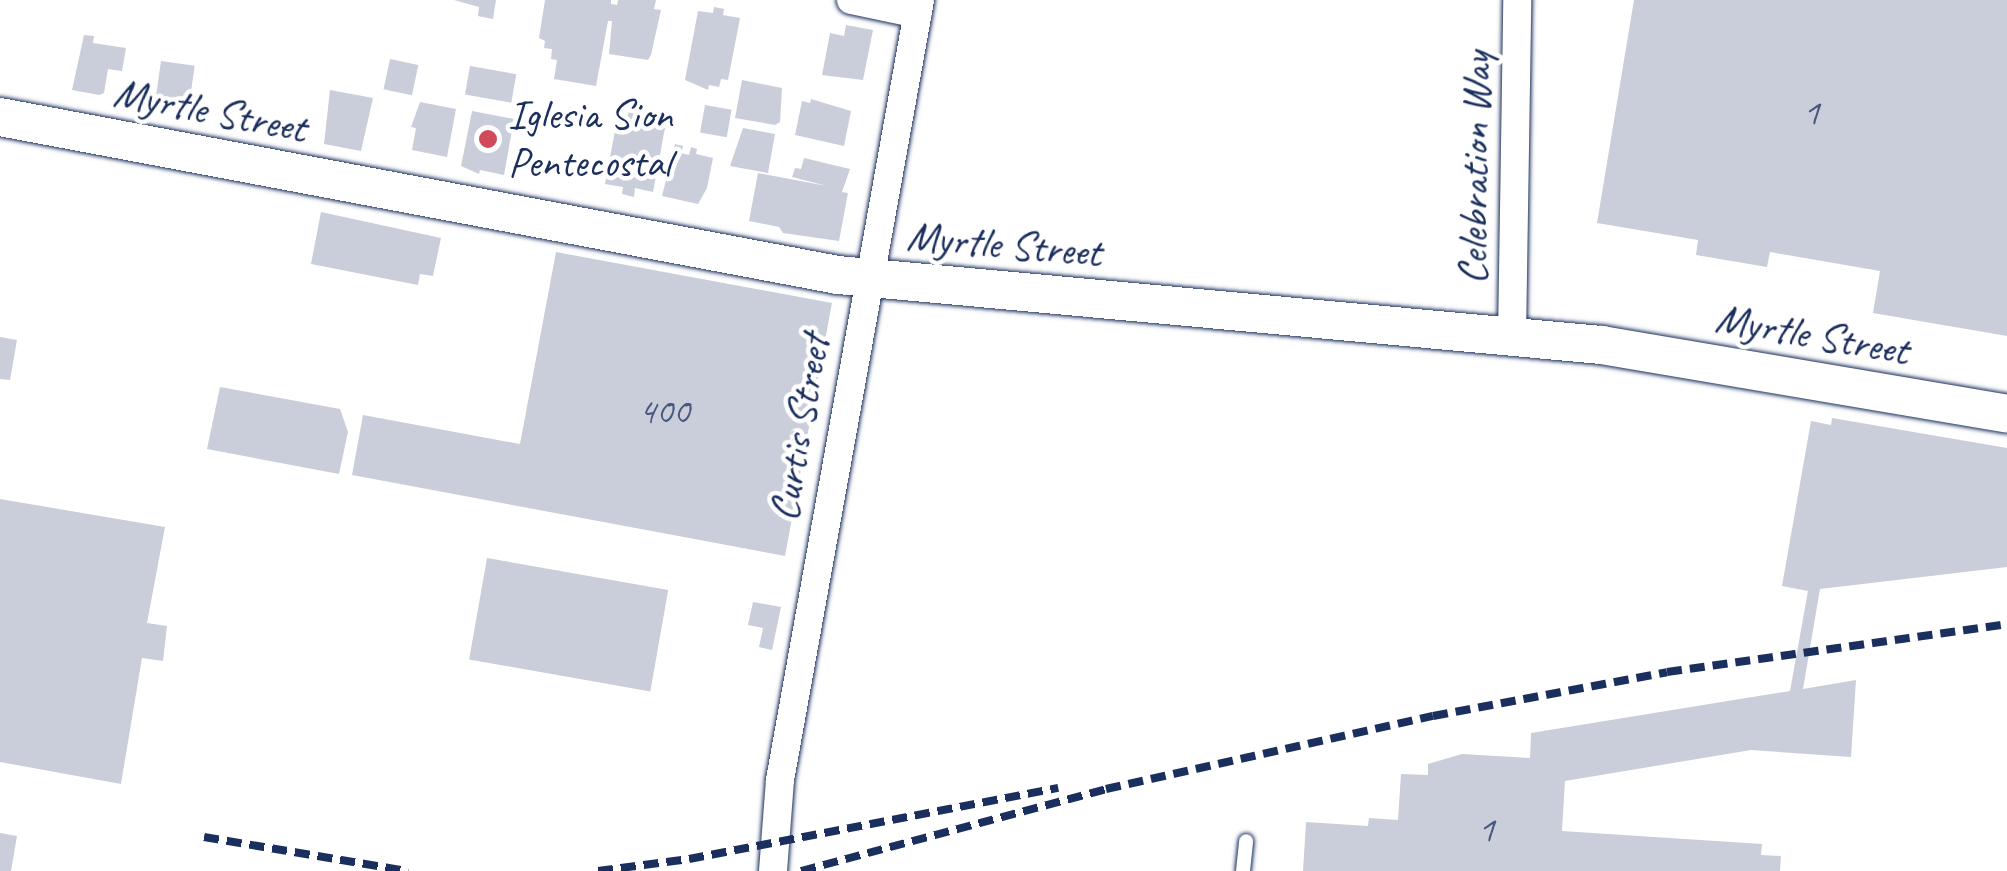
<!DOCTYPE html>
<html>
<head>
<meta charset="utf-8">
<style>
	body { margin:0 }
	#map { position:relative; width:2007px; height:871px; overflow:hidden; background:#fff; font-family:Caveat,sans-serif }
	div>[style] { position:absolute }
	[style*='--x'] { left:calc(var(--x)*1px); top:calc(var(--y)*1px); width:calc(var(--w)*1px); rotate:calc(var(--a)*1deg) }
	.building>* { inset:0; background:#caceda; transform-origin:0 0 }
	.roads { filter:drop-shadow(0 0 2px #1b2f5e) drop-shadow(0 0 2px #1b2f5e) }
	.lane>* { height:14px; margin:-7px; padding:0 7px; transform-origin:7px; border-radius:7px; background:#fff }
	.street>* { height:28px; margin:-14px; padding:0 14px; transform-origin:14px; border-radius:14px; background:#fff }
	.secondary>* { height:38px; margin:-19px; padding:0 19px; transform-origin:19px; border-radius:19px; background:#fff }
	.rail>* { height:8px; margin-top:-4px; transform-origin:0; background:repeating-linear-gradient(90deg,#1b2f5e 0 15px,transparent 0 23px) }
	.dots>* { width:28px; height:28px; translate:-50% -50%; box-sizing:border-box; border:5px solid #fff; border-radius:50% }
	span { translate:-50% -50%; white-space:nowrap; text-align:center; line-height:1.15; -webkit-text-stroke:9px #fff; paint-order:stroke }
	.number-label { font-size:38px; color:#47577d }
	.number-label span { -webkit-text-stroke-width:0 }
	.street-label { font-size:42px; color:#1b2f5e }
	.poi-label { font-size:42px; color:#1b2f5e }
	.left { translate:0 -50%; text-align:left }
</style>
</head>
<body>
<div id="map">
	<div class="building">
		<div style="clip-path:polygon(454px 0,496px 0,493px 19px,478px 16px,479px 7px)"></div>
		<div style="clip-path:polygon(545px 0,611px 0,611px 4px,617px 5px,618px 0,656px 0,654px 9px,661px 10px,651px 55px,648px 60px,609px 54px,612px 21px,608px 21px,596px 86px,554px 79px,557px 60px,551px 59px,552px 49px,544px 48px,545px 41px,539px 38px)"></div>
		<div style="clip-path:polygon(1634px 0,2007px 0,2007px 336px,1873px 313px,1880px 271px,1770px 252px,1767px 267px,1696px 255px,1698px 240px,1597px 223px)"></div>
		<div style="clip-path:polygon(714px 7px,724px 9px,723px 15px,740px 18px,728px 80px,721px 79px,719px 87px,709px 85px,708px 90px,685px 80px,698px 11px,713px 13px)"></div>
		<div style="clip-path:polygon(846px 25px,873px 30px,863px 80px,822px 75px,830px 33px,844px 36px)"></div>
		<div style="clip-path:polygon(84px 35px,94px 36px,93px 43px,126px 48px,122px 71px,108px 69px,104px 93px,99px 95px,72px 90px)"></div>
		<div style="left:390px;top:59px;width:29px;height:31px;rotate:12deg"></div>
		<div style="left:161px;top:61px;width:34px;height:44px;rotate:8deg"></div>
		<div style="left:470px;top:66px;width:47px;height:29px;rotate:10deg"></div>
		<div style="clip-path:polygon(742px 80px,782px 88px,780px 122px,775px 125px,735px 118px)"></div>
		<div style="clip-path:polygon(330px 90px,373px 98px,361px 151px,324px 144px)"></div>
		<div style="clip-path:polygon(811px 99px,851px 111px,844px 146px,795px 135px,802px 101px,810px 103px)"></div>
		<div style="clip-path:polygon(420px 102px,456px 109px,447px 157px,412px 150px,416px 128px,411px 127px)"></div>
		<div style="left:705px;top:105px;width:27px;height:28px;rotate:10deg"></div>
		<div style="clip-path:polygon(629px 110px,662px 116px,659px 127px,665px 128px,653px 192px,635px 188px,634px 197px,622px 194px,623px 187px,605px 184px,617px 120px,627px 121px)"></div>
		<div style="clip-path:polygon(472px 111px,514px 119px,504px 175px,480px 170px,479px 174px,461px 166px)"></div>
		<div style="clip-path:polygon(743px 128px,775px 134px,768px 173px,730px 166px)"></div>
		<div style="clip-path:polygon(675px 144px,683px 146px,681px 153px,689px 155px,691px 147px,697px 149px,696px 154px,713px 158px,707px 188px,698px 204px,662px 196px)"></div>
		<div style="clip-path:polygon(804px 158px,850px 169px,842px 192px,848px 193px,839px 241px,783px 233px,779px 227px,749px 221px,758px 173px,827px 186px,792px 177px,795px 168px,801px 169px)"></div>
		<div style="clip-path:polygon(321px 212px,441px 238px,433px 276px,420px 274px,418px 285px,311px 264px)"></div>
		<div style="clip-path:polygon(556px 252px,832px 303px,785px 556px,352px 475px,363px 415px,520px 444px)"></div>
		<div style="clip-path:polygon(0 337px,17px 340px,10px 380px,0 379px)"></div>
		<div style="clip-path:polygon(220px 387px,340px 409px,348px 432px,339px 474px,207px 449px)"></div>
		<div style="clip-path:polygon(1832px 418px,2007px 448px,2007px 567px,1820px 589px,1803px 689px,1856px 680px,1851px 757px,1751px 750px,1565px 781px,1562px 831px,1762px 844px,1761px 855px,1781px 856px,1780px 871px,1303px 871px,1306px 822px,1368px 826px,1369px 818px,1398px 820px,1401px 774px,1428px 775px,1428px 764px,1462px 754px,1530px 758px,1531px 733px,1790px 691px,1808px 591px,1782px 586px,1811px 421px,1831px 425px)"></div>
		<div style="clip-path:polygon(0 499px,165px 527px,147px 623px,167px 626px,163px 661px,142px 658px,121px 784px,0 762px)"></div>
		<div style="left:487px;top:558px;width:184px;height:103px;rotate:10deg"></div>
		<div style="clip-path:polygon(753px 602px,781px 607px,772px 650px,759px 647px,763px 628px,748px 625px)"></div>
		<div style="clip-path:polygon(0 833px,17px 836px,11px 871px,0 871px)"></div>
	</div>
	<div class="roads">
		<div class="lane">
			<div style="--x:1243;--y:871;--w:30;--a:-84"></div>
		</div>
		<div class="street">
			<div style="--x:851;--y:0;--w:68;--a:11.8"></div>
			<div style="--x:1512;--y:337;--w:337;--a:-89.1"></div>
			<div style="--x:773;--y:871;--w:91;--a:-85.6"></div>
			<div style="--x:780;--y:780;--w:792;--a:-79.82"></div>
		</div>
		<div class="secondary">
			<div style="--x:0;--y:117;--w:853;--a:10.68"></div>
			<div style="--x:838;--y:275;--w:766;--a:5.24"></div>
			<div style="--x:1601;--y:345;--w:412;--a:9.6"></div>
		</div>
	</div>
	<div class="rail">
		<div style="--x:204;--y:837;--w:207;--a:9.5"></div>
		<div style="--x:598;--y:871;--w:92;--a:-7.5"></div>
		<div style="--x:689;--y:859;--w:376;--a:-10.9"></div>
		<div style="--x:801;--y:871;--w:316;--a:-15"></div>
		<div style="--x:1106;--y:789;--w:335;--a:-12.6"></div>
		<div style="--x:1433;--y:716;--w:238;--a:-10.6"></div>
		<div style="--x:1667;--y:672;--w:343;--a:-8"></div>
	</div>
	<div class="dots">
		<div style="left:488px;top:139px;background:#d1495b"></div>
	</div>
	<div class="number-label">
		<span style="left:1811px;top:112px">1</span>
		<span style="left:664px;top:411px">400</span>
		<span style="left:1486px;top:829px">1</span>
	</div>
	<div class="street-label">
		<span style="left:210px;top:111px;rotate:11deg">Myrtle Street</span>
		<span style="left:1475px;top:168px;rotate:-89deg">Celebration Way</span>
		<span style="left:1004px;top:245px;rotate:5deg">Myrtle Street</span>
		<span style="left:1812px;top:335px;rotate:10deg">Myrtle Street</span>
		<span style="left:800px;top:428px;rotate:-80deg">Curtis Street</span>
	</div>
	<div class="poi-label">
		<span class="left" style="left:508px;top:139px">Iglesia Sion<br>Pentecostal</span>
	</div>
</div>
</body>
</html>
